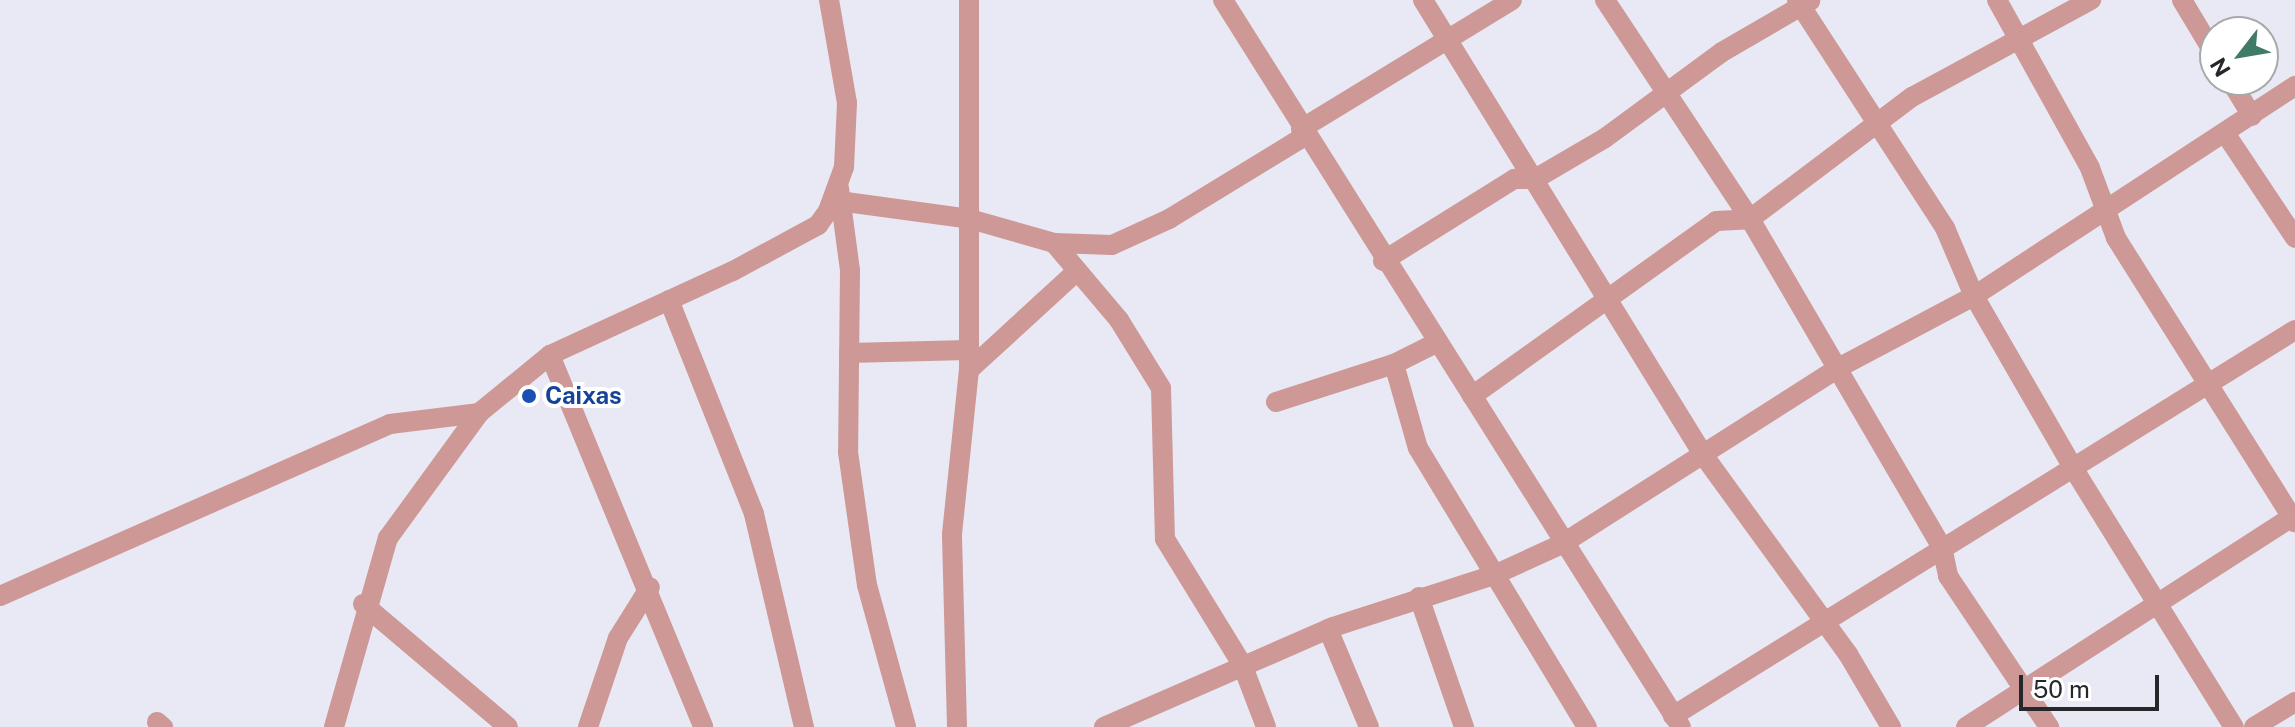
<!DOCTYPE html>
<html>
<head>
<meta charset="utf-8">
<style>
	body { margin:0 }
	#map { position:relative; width:2295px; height:727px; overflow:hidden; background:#e8e9f4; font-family:"Public Sans",sans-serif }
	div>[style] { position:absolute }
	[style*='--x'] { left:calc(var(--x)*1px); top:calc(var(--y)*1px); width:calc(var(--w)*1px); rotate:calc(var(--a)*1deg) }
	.minor>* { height:20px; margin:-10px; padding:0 10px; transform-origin:10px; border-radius:10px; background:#cd9896 }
	.dots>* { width:22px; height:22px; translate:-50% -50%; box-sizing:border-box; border:4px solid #fff; border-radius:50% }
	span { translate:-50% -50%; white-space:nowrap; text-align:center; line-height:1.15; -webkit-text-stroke:8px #fff; paint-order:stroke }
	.transit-label { font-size:24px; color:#164399; font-weight:700 }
	.left { translate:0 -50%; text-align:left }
	.north { position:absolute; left:2199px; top:16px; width:80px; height:80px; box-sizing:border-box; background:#fff; border:2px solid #a8a9aa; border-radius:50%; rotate:239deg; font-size:22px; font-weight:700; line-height:32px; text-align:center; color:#26272b }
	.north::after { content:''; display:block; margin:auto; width:28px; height:36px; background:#3f7b67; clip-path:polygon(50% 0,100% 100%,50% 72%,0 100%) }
	.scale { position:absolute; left:2019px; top:675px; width:140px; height:36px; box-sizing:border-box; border:4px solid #26272b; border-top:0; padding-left:10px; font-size:24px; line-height:28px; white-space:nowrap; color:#26272b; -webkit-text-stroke:6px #fff; paint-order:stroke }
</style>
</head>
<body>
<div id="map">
	<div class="minor">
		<div style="--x:1223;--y:0;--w:859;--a:57.79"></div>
		<div style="--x:1423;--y:0;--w:536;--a:58.36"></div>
		<div style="--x:1704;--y:456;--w:245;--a:54"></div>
		<div style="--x:1848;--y:654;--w:85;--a:59.5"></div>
		<div style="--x:1605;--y:0;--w:263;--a:56.5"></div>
		<div style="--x:1750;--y:219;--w:380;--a:59.7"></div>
		<div style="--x:1942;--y:547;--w:30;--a:78"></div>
		<div style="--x:1948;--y:576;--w:182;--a:56.2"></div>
		<div style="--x:1797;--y:0;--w:272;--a:57"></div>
		<div style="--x:1945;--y:228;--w:74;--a:66.9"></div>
		<div style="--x:1974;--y:296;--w:202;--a:60"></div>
		<div style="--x:2075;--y:471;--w:301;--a:58.2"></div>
		<div style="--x:1997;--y:0;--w:192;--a:61"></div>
		<div style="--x:2090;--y:168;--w:75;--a:69.6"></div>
		<div style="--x:2116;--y:238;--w:336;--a:57.8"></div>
		<div style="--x:2182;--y:0;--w:64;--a:59"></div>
		<div style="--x:2230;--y:80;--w:42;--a:58.6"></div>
		<div style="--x:1301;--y:129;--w:247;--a:-31.4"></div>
		<div style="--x:2225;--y:133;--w:126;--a:56.3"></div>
		<div style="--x:839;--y:188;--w:83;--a:82.4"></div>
		<div style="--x:850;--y:270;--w:182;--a:90.6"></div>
		<div style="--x:848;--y:452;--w:134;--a:81.9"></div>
		<div style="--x:867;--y:585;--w:147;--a:74.6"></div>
		<div style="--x:846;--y:202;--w:125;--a:7.8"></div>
		<div style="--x:970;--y:219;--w:87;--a:15.9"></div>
		<div style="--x:1054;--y:243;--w:58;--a:2"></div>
		<div style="--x:1112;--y:245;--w:63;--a:-24.5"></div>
		<div style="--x:1169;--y:219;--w:159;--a:-31.4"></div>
		<div style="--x:1054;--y:243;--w:101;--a:49.8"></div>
		<div style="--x:1119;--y:320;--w:80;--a:58.3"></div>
		<div style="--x:1161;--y:388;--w:151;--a:88.5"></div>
		<div style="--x:1165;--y:539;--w:147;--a:58.4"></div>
		<div style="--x:1242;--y:664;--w:67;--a:69.1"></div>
		<div style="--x:1383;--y:261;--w:155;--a:-32"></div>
		<div style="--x:1514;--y:179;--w:21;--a:0"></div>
		<div style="--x:1535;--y:179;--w:81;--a:-30.4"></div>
		<div style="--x:1605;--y:138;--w:145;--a:-36.3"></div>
		<div style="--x:1722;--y:52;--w:102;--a:-30.1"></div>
		<div style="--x:669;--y:300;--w:230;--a:68.3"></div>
		<div style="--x:754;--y:514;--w:219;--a:76.8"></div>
		<div style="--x:1436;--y:343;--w:47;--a:153.4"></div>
		<div style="--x:1394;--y:364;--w:87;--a:74.1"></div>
		<div style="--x:1418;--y:448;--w:326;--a:58.8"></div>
		<div style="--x:849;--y:353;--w:119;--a:-1.4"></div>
		<div style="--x:550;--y:355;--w:402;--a:67.6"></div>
		<div style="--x:969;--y:370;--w:147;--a:-42.5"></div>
		<div style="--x:1472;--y:396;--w:300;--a:-35.6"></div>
		<div style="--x:1716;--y:221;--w:34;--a:-3"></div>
		<div style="--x:1750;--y:219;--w:203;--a:-37"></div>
		<div style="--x:1912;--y:97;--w:204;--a:-28.5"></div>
		<div style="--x:1276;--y:402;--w:124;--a:-17.9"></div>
		<div style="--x:0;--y:596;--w:426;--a:-23.8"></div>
		<div style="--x:390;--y:424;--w:90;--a:-7"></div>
		<div style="--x:1419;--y:597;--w:138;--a:70.9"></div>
		<div style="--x:363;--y:604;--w:190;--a:40.3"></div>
		<div style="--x:1328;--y:629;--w:106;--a:67.3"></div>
		<div style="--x:1673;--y:716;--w:732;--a:-31.82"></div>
		<div style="--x:157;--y:722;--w:8;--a:40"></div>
		<div style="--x:334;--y:727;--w:197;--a:-74.1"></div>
		<div style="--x:388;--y:538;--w:155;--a:-53.9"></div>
		<div style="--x:479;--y:413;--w:92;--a:-39.2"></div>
		<div style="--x:550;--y:355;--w:201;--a:-24.7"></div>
		<div style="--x:733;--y:271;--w:97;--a:-28.4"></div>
		<div style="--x:818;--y:225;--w:17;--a:-54"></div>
		<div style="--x:828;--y:211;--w:47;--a:-70"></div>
		<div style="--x:844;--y:167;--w:64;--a:-87.3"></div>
		<div style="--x:847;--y:103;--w:105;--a:-99.9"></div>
		<div style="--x:588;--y:727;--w:94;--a:-71.4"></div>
		<div style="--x:618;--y:638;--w:60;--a:-57.9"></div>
		<div style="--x:957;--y:727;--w:193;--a:-91.5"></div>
		<div style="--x:952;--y:534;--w:165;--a:-84.1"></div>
		<div style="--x:969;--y:370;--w:370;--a:-90"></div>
		<div style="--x:1104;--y:727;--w:250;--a:-23.6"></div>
		<div style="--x:1333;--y:627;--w:169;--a:-17.9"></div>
		<div style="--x:1494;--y:575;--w:75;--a:-24.5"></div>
		<div style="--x:1562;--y:544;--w:327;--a:-32.5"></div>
		<div style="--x:1838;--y:368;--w:154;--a:-27.9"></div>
		<div style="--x:1974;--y:296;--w:384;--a:-33.2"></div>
		<div style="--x:1966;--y:727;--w:391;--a:-32.8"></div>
		<div style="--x:2254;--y:727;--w:48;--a:-31.4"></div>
	</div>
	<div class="dots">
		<div style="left:529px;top:396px;background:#1a4fb4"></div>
	</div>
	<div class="transit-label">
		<span class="left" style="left:545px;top:396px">Caixas</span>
	</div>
	<div class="north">N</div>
	<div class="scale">50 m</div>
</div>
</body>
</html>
